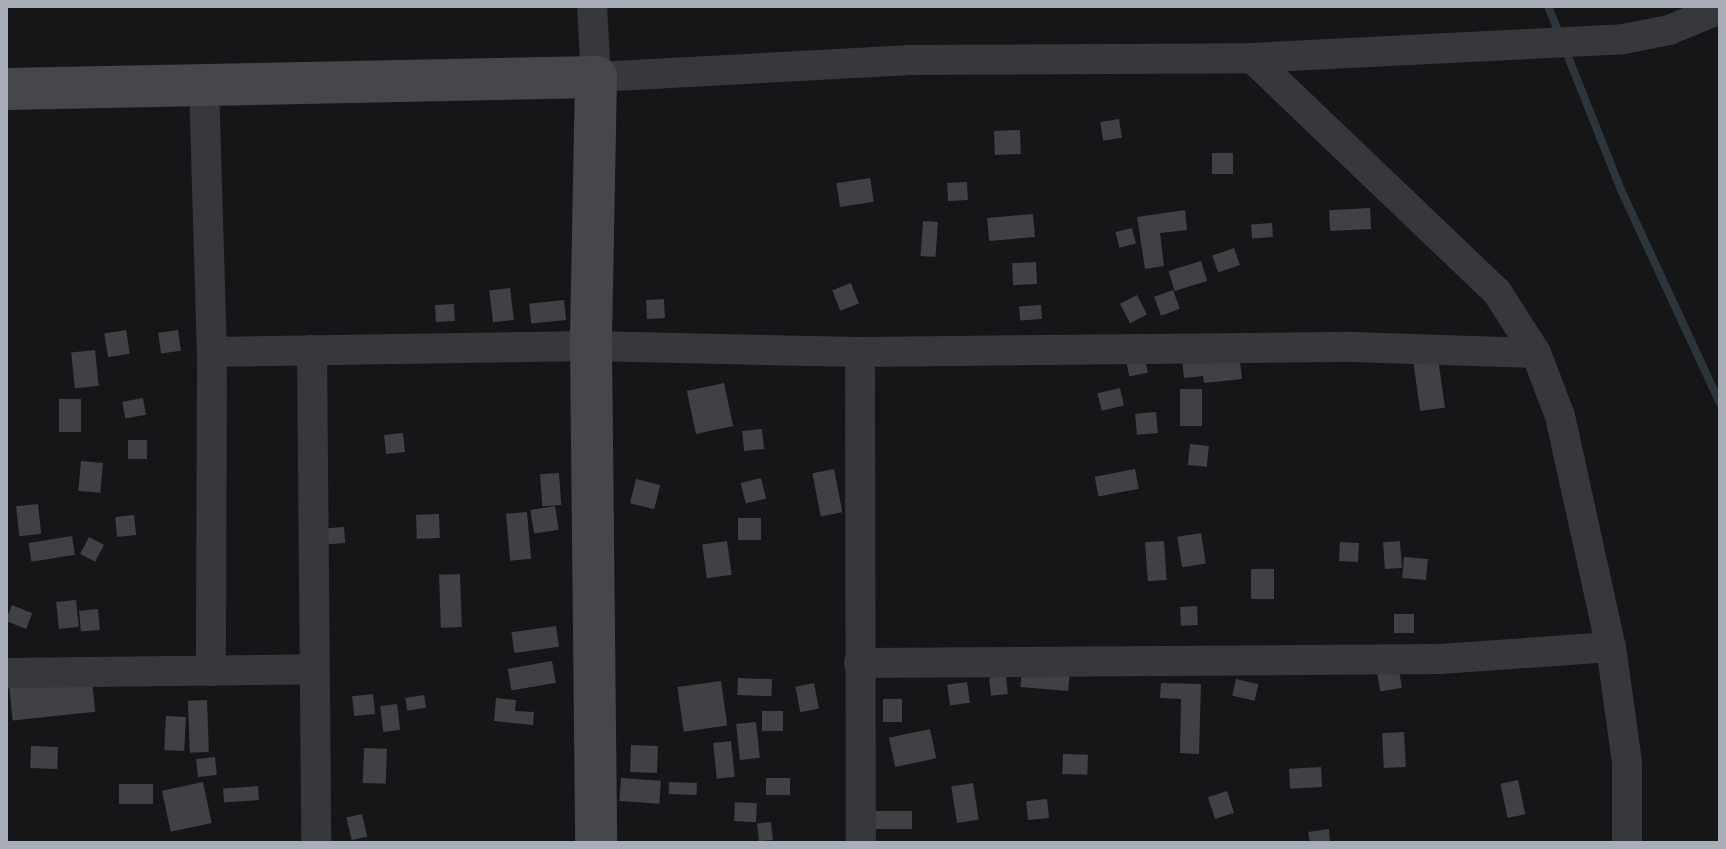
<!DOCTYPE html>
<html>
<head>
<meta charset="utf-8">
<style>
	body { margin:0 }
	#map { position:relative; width:1726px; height:849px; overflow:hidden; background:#161618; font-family:"Roboto Condensed",sans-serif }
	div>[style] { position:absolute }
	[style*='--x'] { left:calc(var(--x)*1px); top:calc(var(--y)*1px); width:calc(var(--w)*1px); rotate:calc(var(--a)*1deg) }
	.stream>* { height:8px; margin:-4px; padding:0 4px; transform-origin:4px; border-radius:4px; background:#2c353c }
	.building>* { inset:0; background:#404145; transform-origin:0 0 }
	.street>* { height:30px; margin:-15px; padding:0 15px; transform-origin:15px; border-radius:15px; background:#37383d }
	.secondary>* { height:42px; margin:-21px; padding:0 21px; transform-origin:21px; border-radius:21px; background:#45474d }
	span { translate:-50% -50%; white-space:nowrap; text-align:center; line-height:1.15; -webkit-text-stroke:6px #111113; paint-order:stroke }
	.frame { position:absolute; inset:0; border:8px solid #a8adb8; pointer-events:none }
</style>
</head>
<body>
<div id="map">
	<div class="stream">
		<div style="--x:1548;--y:6;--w:32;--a:68"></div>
		<div style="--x:1565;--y:49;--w:152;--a:68.3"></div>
		<div style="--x:1621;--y:190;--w:235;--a:65.1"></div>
	</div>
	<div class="building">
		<div style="left:1119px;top:119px;width:19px;height:19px;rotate:81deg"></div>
		<div style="left:1020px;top:130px;width:24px;height:26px;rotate:88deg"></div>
		<div style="left:1212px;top:153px;width:21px;height:21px"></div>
		<div style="left:870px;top:178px;width:24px;height:34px;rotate:81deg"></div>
		<div style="left:967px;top:182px;width:18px;height:20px;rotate:87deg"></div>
		<div style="left:1370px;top:208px;width:21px;height:41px;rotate:87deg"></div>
		<div style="clip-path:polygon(1185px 210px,1187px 230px,1160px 233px,1164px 266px,1145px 269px,1137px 217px)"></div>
		<div style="left:1033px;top:214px;width:23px;height:46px;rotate:85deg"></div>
		<div style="left:923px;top:221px;width:15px;height:35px;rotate:4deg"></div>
		<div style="left:1272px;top:223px;width:14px;height:21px;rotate:86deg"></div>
		<div style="left:1132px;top:228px;width:16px;height:17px;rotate:76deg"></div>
		<div style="left:1234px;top:248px;width:18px;height:23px;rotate:71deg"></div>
		<div style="left:1201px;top:261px;width:21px;height:34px;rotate:73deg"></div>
		<div style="left:1036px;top:262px;width:22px;height:24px;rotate:87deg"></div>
		<div style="left:851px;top:283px;width:22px;height:20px;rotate:69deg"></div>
		<div style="left:510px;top:288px;width:32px;height:21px;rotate:83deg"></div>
		<div style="left:1173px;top:290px;width:20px;height:20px;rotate:70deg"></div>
		<div style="left:1137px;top:295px;width:22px;height:19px;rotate:63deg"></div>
		<div style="left:664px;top:299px;width:19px;height:18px;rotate:87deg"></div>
		<div style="left:564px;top:300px;width:20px;height:35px;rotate:84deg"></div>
		<div style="left:454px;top:304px;width:17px;height:19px;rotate:87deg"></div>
		<div style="left:1041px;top:305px;width:14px;height:22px;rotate:86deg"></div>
		<div style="left:126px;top:330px;width:24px;height:22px;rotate:81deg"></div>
		<div style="left:178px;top:330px;width:21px;height:20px;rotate:82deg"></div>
		<div style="left:95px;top:350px;width:36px;height:24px;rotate:84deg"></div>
		<div style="clip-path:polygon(1239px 353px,1242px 379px,1204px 383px,1203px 376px,1184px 378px,1182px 360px)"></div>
		<div style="left:1144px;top:354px;width:19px;height:19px;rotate:78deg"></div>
		<div style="left:1438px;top:358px;width:50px;height:25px;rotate:82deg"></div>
		<div style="left:724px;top:383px;width:44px;height:38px;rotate:78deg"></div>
		<div style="left:1120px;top:388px;width:18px;height:23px;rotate:77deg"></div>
		<div style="left:1180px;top:389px;width:22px;height:37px"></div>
		<div style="left:143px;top:398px;width:17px;height:21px;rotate:80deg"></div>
		<div style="left:59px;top:399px;width:22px;height:33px"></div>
		<div style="left:1156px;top:412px;width:21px;height:21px;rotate:85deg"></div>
		<div style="left:762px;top:429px;width:20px;height:20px;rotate:84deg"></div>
		<div style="left:403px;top:433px;width:19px;height:19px;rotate:84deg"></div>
		<div style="left:128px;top:440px;width:19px;height:19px"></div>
		<div style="left:1190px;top:444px;width:19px;height:21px;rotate:6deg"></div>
		<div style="left:81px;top:461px;width:22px;height:30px;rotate:5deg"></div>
		<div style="left:834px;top:469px;width:44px;height:22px;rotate:79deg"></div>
		<div style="left:1135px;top:469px;width:20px;height:41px;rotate:79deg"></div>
		<div style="left:559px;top:473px;width:32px;height:19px;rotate:86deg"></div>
		<div style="left:761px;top:478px;width:21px;height:21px;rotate:76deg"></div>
		<div style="left:636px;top:479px;width:25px;height:25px;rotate:14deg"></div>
		<div style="left:38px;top:504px;width:30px;height:22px;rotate:84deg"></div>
		<div style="left:555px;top:506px;width:24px;height:25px;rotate:81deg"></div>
		<div style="left:527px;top:512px;width:47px;height:21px;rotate:85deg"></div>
		<div style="left:439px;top:514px;width:24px;height:23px;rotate:88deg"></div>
		<div style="left:134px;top:515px;width:20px;height:19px;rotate:84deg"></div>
		<div style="left:738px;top:518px;width:23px;height:22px"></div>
		<div style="left:344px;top:527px;width:16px;height:17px;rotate:86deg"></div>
		<div style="left:1201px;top:533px;width:31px;height:24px;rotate:81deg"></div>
		<div style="left:72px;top:536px;width:19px;height:44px;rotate:81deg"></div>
		<div style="left:89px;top:537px;width:17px;height:19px;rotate:28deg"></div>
		<div style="left:727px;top:541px;width:34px;height:25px;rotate:82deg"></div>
		<div style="left:1164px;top:541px;width:39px;height:19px;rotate:86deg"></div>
		<div style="left:1400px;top:541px;width:27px;height:17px;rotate:86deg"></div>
		<div style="left:1340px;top:542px;width:19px;height:19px;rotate:3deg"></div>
		<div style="left:1404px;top:557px;width:24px;height:21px;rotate:5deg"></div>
		<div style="left:1251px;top:569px;width:23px;height:30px"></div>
		<div style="left:460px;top:574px;width:53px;height:21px;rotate:88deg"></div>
		<div style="left:76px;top:600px;width:27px;height:20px;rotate:84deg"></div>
		<div style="left:12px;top:605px;width:22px;height:17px;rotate:22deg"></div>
		<div style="left:1197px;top:606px;width:19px;height:17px;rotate:87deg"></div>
		<div style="left:98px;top:609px;width:21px;height:19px;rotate:85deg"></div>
		<div style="left:1394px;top:614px;width:20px;height:19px"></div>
		<div style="left:556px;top:626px;width:21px;height:45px;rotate:82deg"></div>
		<div style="left:552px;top:661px;width:22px;height:45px;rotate:80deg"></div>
		<div style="left:1398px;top:665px;width:23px;height:22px;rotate:80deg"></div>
		<div style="left:1022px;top:668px;width:48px;height:19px;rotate:5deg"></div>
		<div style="left:91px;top:671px;width:41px;height:83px;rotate:84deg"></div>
		<div style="left:1006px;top:676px;width:18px;height:17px;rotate:84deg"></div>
		<div style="left:738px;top:678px;width:34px;height:17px;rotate:2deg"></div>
		<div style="left:1236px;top:679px;width:23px;height:17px;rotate:13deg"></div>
		<div style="left:721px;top:681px;width:45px;height:44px;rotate:82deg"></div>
		<div style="left:967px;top:682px;width:21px;height:20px;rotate:82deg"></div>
		<div style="left:814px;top:683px;width:26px;height:19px;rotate:79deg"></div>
		<div style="clip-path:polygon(1161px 683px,1201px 684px,1199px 754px,1180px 753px,1181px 699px,1160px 698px)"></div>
		<div style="left:373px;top:694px;width:20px;height:21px;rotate:84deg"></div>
		<div style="left:424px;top:695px;width:13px;height:19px;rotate:81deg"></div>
		<div style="clip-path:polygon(496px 698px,516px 700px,515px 711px,534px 712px,533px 725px,494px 721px)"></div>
		<div style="left:883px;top:699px;width:19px;height:23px"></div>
		<div style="left:207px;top:700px;width:52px;height:19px;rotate:88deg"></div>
		<div style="left:397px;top:704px;width:26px;height:17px;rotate:83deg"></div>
		<div style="left:762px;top:711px;width:21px;height:20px"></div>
		<div style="left:166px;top:716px;width:20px;height:34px;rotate:3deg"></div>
		<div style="left:756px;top:722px;width:36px;height:20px;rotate:84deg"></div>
		<div style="left:930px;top:729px;width:30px;height:42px;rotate:78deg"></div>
		<div style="left:1404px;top:732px;width:35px;height:22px;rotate:87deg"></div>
		<div style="left:731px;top:741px;width:36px;height:18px;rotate:84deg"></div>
		<div style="left:631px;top:745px;width:27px;height:27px;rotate:2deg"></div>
		<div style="left:31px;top:746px;width:27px;height:22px;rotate:2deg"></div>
		<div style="left:364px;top:748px;width:23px;height:35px;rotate:2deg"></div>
		<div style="left:1063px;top:754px;width:25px;height:20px;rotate:2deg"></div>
		<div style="left:215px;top:757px;width:18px;height:19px;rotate:84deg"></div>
		<div style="left:1321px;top:767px;width:20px;height:32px;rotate:87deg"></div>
		<div style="left:621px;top:778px;width:40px;height:23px;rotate:4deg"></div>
		<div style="left:790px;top:778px;width:17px;height:24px;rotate:90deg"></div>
		<div style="left:1518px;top:780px;width:35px;height:18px;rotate:78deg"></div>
		<div style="left:203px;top:782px;width:42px;height:42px;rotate:78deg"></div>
		<div style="left:669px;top:782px;width:28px;height:12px;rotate:2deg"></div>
		<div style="left:973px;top:783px;width:37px;height:22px;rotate:81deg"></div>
		<div style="left:119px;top:784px;width:34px;height:20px"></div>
		<div style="left:258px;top:786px;width:14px;height:35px;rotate:86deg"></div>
		<div style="left:1227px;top:791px;width:23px;height:20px;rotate:72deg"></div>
		<div style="left:1047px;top:799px;width:19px;height:21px;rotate:84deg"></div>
		<div style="left:735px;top:802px;width:22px;height:19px;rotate:3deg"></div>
		<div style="left:874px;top:811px;width:38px;height:18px"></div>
		<div style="left:362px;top:814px;width:23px;height:16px;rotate:77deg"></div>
		<div style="left:771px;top:822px;width:18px;height:14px;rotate:84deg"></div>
		<div style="clip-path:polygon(1329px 829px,1330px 843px,1310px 843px,1308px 832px)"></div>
	</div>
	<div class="street">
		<div style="--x:592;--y:6;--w:71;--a:86.8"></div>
		<div style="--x:596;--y:77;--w:311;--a:-3.1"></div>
		<div style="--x:907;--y:60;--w:345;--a:-0.3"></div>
		<div style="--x:1252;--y:58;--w:371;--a:-2.9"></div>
		<div style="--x:1623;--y:39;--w:47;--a:-11.1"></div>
		<div style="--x:1669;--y:30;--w:55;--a:-22.4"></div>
		<div style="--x:1252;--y:58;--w:339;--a:43.7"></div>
		<div style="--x:1497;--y:292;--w:72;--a:57.4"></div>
		<div style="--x:1536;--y:353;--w:67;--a:69.1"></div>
		<div style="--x:1560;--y:416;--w:237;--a:77.6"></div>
		<div style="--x:1611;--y:647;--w:117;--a:82.1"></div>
		<div style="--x:1627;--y:763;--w:80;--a:90"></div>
		<div style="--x:204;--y:85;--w:267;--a:88.3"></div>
		<div style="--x:212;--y:352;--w:319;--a:90.2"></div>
		<div style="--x:312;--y:350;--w:493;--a:89.5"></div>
		<div style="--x:212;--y:352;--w:379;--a:-0.9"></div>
		<div style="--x:591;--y:346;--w:269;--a:1.3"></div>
		<div style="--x:860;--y:352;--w:492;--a:-0.6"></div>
		<div style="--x:1352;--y:347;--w:184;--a:1.9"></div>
		<div style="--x:860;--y:352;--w:491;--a:89.9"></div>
		<div style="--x:859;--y:663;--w:581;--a:-0.39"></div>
		<div style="--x:1440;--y:659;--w:171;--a:-4"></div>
		<div style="--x:6;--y:673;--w:308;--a:-0.7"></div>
	</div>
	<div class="secondary">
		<div style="--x:6;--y:89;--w:590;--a:-1.17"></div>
		<div style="--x:596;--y:77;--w:269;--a:91.1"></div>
		<div style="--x:591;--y:346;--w:497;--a:89.4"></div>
	</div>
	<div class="frame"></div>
</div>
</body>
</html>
